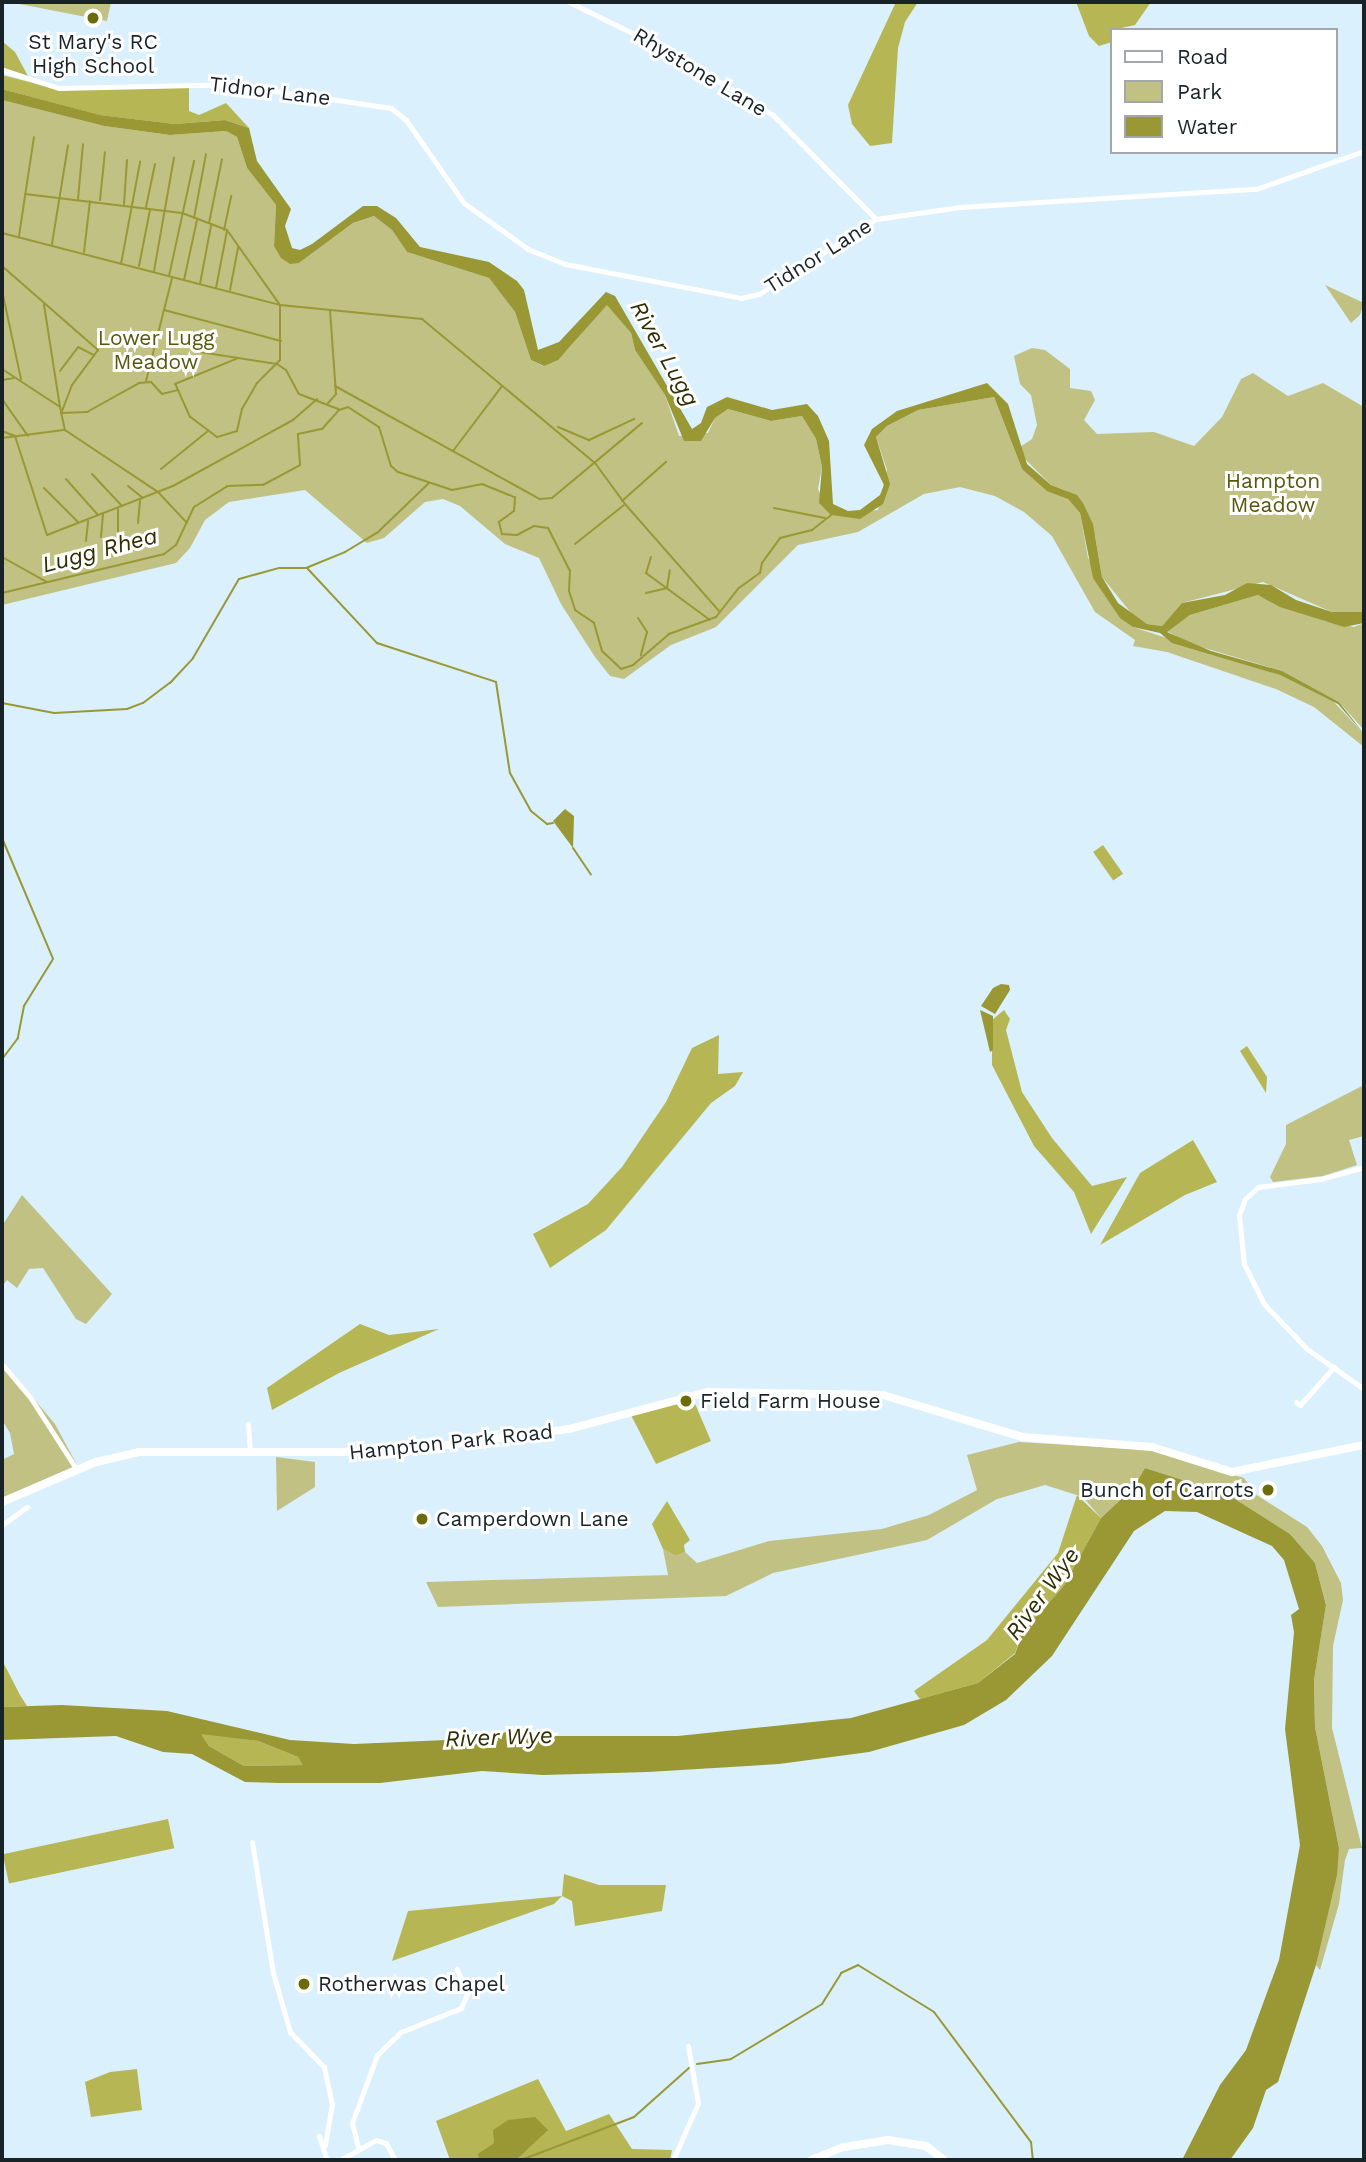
<!DOCTYPE html>
<html>
<head>
<meta charset="utf-8">
<style>
	body { margin:0 }
	#map { position:relative; width:1366px; height:2162px; overflow:hidden; background:#daf0fd; font-family:"Work Sans",sans-serif }
	div>[style] { position:absolute }
	[style*='--x'] { left:calc(var(--x)*1px); top:calc(var(--y)*1px); width:calc(var(--w)*1px); rotate:calc(var(--a)*1deg) }
	.green>* { inset:0; background:#c0c182 }
	.forest>* { inset:0; background:#b6b654; transform-origin:0 0 }
	.water>* { inset:0; background:#999835 }
	.stream>* { height:2px; margin:-1px; padding:0 1px; transform-origin:1px; border-radius:1px; background:#999835 }
	.street>* { height:5px; margin:-2.5px; padding:0 2.5px; transform-origin:2.5px; border-radius:2.5px; background:#fff }
	.secondary>* { height:8px; margin:-4px; padding:0 4px; transform-origin:4px; border-radius:4px; background:#fff }
	.dots>* { width:19px; height:19px; translate:-50% -50%; box-sizing:border-box; border:4px solid #fff; border-radius:50% }
	span { translate:-50% -50%; white-space:nowrap; text-align:center; line-height:1.15; -webkit-text-stroke:6px #fff; paint-order:stroke }
	.poi-label { font-size:21px; color:#182328 }
	.left { translate:0 -50%; text-align:left }
	.right { translate:-100% -50%; text-align:right }
	.street-label { font-size:21px; color:#182328 }
	.park-label { font-size:21px; color:#58570d }
	.water-label { font-size:23px; color:#2f2e03; font-style:italic }
	.frame { position:absolute; inset:0; border:4px solid #182328; pointer-events:none }
	.legend { position:absolute; left:1110px; top:28px; width:228px; height:126px; box-sizing:border-box; background:#fff; border:2px solid #a3a7a9; margin:0; padding:9px 12px; list-style:none; font-size:21px; color:#182328 }
	.legend li { display:flex; align-items:center; gap:14px; height:35px }
	.legend b { width:35px; border:2px solid #a3a7a9 }
</style>
</head>
<body>
<div id="map">
	<div class="green">
		<div style="clip-path:polygon(9px 2px,111px 2px,107px 21px)"></div>
		<div style="clip-path:polygon(2px 100px,104px 126px,170px 135px,226px 131px,237px 137px,247px 168px,276px 205px,274px 246px,299px 263px,353px 223px,374px 216px,392px 230px,407px 252px,489px 278px,515px 312px,531px 360px,543px 366px,567px 350px,607px 304px,631px 333px,635px 350px,665px 395px,679px 436px,708px 433px,715px 418px,728px 409px,771px 421px,802px 416px,816px 439px,822px 467px,818px 489px,831px 515px,878px 510px,887px 470px,876px 437px,887px 426px,918px 410px,994px 397px,1022px 469px,1068px 499px,1080px 513px,1088px 558px,1133px 627px,1280px 675px,1333px 701px,1364px 734px,1364px 747px,1314px 707px,1276px 689px,1167px 652px,1133px 646px,1135px 640px,1095px 612px,1052px 536px,1024px 512px,995px 496px,960px 487px,924px 494px,858px 532px,798px 545px,716px 627px,671px 645px,624px 679px,610px 676px,595px 657px,561px 604px,539px 558px,505px 544px,460px 506px,443px 499px,425px 502px,384px 538px,367px 543px,305px 490px,229px 502px,205px 520px,190px 548px,176px 563px,2px 605px)"></div>
		<div style="clip-path:polygon(1325px 285px,1364px 303px,1360px 315px,1351px 323px)"></div>
		<div style="clip-path:polygon(1032px 348px,1045px 350px,1070px 369px,1070px 388px,1091px 391px,1095px 400px,1084px 420px,1097px 434px,1154px 432px,1194px 446px,1222px 417px,1241px 379px,1253px 373px,1288px 396px,1323px 383px,1364px 407px,1364px 612px,1332px 612px,1263px 582px,1182px 603px,1162px 626px,1147px 624px,1132px 614px,1102px 577px,1095px 535px,1067px 491px,1051px 485px,1023px 457px,1020px 447px,1032px 439px,1037px 425px,1031px 395px,1020px 384px,1014px 356px)"></div>
		<div style="clip-path:polygon(1258px 595px,1324px 621px,1354px 627px,1364px 623px,1364px 730px,1339px 702px,1282px 671px,1191px 644px,1167px 631px,1190px 615px)"></div>
		<div style="clip-path:polygon(1364px 1085px,1364px 1136px,1349px 1140px,1357px 1165px,1323px 1176px,1273px 1182px,1270px 1177px,1286px 1144px,1286px 1125px)"></div>
		<div style="clip-path:polygon(22px 1195px,112px 1294px,86px 1324px,76px 1319px,43px 1268px,29px 1269px,17px 1288px,7px 1280px,2px 1287px,2px 1226px)"></div>
		<div style="clip-path:polygon(2px 1361px,55px 1424px,77px 1465px,2px 1498px,2px 1460px,14px 1454px,10px 1433px,2px 1420px)"></div>
		<div style="clip-path:polygon(1019px 1442px,1150px 1450px,1244px 1478px,1255px 1494px,1307px 1527px,1322px 1546px,1341px 1583px,1343px 1600px,1333px 1646px,1332px 1728px,1362px 1848px,1349px 1849px,1345px 1860px,1339px 1904px,1320px 1970px,1316px 1965px,1339px 1848px,1315px 1727px,1314px 1680px,1326px 1604px,1315px 1563px,1290px 1534px,1227px 1494px,1145px 1468px,1133px 1488px,1101px 1518px,1083px 1497px,1045px 1485px,997px 1499px,927px 1540px,773px 1573px,726px 1596px,438px 1607px,426px 1582px,668px 1575px,663px 1549px,676px 1556px,685px 1552px,697px 1563px,769px 1541px,882px 1529px,929px 1515px,977px 1490px,967px 1455px)"></div>
		<div style="clip-path:polygon(276px 1457px,315px 1462px,315px 1487px,277px 1511px)"></div>
	</div>
	<div class="forest">
		<div style="clip-path:polygon(896px 2px,918px 2px,905px 22px,898px 48px,892px 143px,870px 146px,852px 124px,848px 105px)"></div>
		<div style="clip-path:polygon(1076px 2px,1151px 2px,1135px 25px,1112px 30px,1112px 42px,1099px 46px,1089px 36px)"></div>
		<div style="clip-path:polygon(2px 41px,15px 52px,28px 76px,2px 67px)"></div>
		<div style="clip-path:polygon(2px 75px,61px 90px,189px 85px,189px 111px,199px 115px,226px 103px,249px 128px,225px 120px,175px 124px,99px 115px,2px 89px)"></div>
		<div style="left:1103px;top:845px;width:35px;height:12px;rotate:55deg"></div>
		<div style="clip-path:polygon(1004px 1010px,1010px 1019px,1006px 1030px,1022px 1092px,1052px 1138px,1092px 1186px,1127px 1177px,1091px 1234px,1074px 1192px,1034px 1146px,992px 1065px,992px 1020px)"></div>
		<div style="clip-path:polygon(719px 1035px,718px 1074px,743px 1072px,735px 1086px,711px 1103px,606px 1230px,550px 1268px,533px 1234px,588px 1204px,622px 1167px,666px 1102px,692px 1048px)"></div>
		<div style="clip-path:polygon(1247px 1046px,1267px 1077px,1266px 1093px,1240px 1051px)"></div>
		<div style="clip-path:polygon(1193px 1140px,1217px 1182px,1185px 1195px,1100px 1245px,1140px 1173px)"></div>
		<div style="clip-path:polygon(360px 1324px,389px 1335px,439px 1329px,339px 1373px,272px 1410px,267px 1388px)"></div>
		<div style="clip-path:polygon(693px 1399px,711px 1441px,656px 1464px,631px 1415px)"></div>
		<div style="clip-path:polygon(1077px 1495px,1101px 1518px,1063px 1587px,1023px 1631px,1015px 1653px,978px 1683px,920px 1699px,914px 1691px,987px 1640px,1058px 1553px)"></div>
		<div style="clip-path:polygon(667px 1501px,690px 1540px,684px 1545px,685px 1552px,676px 1556px,663px 1549px,652px 1524px)"></div>
		<div style="clip-path:polygon(2px 1660px,20px 1695px,27px 1706px,2px 1707px)"></div>
		<div style="clip-path:polygon(200px 1733px,258px 1741px,298px 1757px,304px 1765px,244px 1766px,209px 1746px)"></div>
		<div style="left:168px;top:1819px;width:30px;height:169px;rotate:78deg"></div>
		<div style="clip-path:polygon(564px 1874px,599px 1885px,666px 1885px,662px 1911px,575px 1926px,572px 1901px,562px 1896px,554px 1904px,392px 1961px,408px 1911px,562px 1896px)"></div>
		<div style="clip-path:polygon(137px 2069px,142px 2110px,91px 2117px,85px 2082px,110px 2072px)"></div>
		<div style="clip-path:polygon(538px 2079px,566px 2131px,609px 2114px,632px 2149px,672px 2150px,670px 2160px,450px 2160px,436px 2121px)"></div>
	</div>
	<div class="water">
		<div style="clip-path:polygon(2px 89px,100px 115px,175px 124px,225px 120px,249px 128px,257px 161px,291px 209px,285px 226px,292px 248px,300px 250px,312px 244px,363px 206px,377px 206px,396px 218px,420px 247px,489px 262px,517px 281px,524px 290px,538px 350px,559px 342px,606px 292px,615px 296px,692px 429px,701px 423px,707px 407px,727px 397px,772px 410px,807px 404px,818px 416px,829px 441px,833px 504px,848px 511px,860px 510px,880px 495px,884px 485px,864px 445px,872px 429px,897px 411px,987px 383px,1008px 404px,1027px 464px,1051px 485px,1077px 495px,1083px 503px,1093px 524px,1102px 577px,1118px 603px,1147px 624px,1162px 626px,1182px 603px,1225px 595px,1247px 583px,1271px 585px,1296px 600px,1332px 612px,1364px 612px,1364px 623px,1344px 627px,1280px 607px,1258px 595px,1190px 615px,1167px 632px,1211px 651px,1282px 671px,1339px 702px,1364px 734px,1338px 704px,1280px 675px,1172px 643px,1160px 633px,1133px 627px,1120px 618px,1093px 578px,1080px 513px,1068px 499px,1047px 491px,1022px 469px,994px 397px,918px 410px,887px 426px,876px 437px,890px 484px,883px 504px,860px 519px,831px 515px,819px 503px,822px 467px,816px 439px,802px 416px,771px 421px,728px 409px,715px 418px,701px 441px,684px 441px,665px 395px,635px 350px,631px 333px,607px 305px,558px 360px,544px 366px,531px 360px,515px 312px,489px 278px,407px 252px,392px 230px,374px 216px,353px 223px,299px 263px,290px 264px,281px 258px,274px 246px,276px 205px,247px 168px,237px 137px,226px 131px,170px 135px,104px 126px,2px 100px)"></div>
		<div style="clip-path:polygon(565px 809px,574px 816px,573px 848px,553px 821px)"></div>
		<div style="clip-path:polygon(1001px 984px,1009px 985px,1010px 990px,995px 1014px,981px 1006px,993px 988px)"></div>
		<div style="clip-path:polygon(980px 1010px,993px 1016px,993px 1050px,990px 1052px)"></div>
		<div style="clip-path:polygon(evenodd,1145px 1468px,1227px 1494px,1290px 1534px,1315px 1563px,1326px 1605px,1314px 1680px,1315px 1727px,1339px 1848px,1337px 1875px,1316px 1965px,1278px 2082px,1266px 2090px,1253px 2128px,1230px 2160px,1182px 2160px,1220px 2085px,1246px 2050px,1279px 1960px,1300px 1845px,1285px 1729px,1294px 1632px,1291px 1615px,1299px 1609px,1284px 1560px,1272px 1546px,1197px 1512px,1165px 1511px,1134px 1531px,1052px 1656px,1006px 1700px,964px 1725px,869px 1752px,779px 1764px,648px 1772px,543px 1775px,482px 1771px,380px 1783px,280px 1783px,245px 1782px,192px 1754px,163px 1752px,116px 1736px,2px 1740px,2px 1707px,62px 1705px,167px 1711px,290px 1740px,354px 1744px,492px 1738px,508px 1731px,517px 1736px,678px 1736px,851px 1718px,978px 1683px,1015px 1654px,1023px 1631px,1063px 1587px,1101px 1518px,1133px 1488px,1145px 1468px,201px 1734px,258px 1741px,298px 1757px,303px 1765px,244px 1766px,209px 1746px,201px 1734px)"></div>
		<div style="clip-path:polygon(535px 2117px,548px 2130px,516px 2160px,479px 2160px,478px 2154px,494px 2143px,493px 2130px,508px 2120px)"></div>
	</div>
	<div class="stream">
		<div style="--x:25;--y:194;--w:158;--a:6.9"></div>
		<div style="--x:182;--y:213;--w:48;--a:20.7"></div>
		<div style="--x:227;--y:230;--w:92;--a:54.8"></div>
		<div style="--x:280;--y:305;--w:143;--a:5.6"></div>
		<div style="--x:422;--y:319;--w:225;--a:39.8"></div>
		<div style="--x:595;--y:463;--w:51;--a:53.8"></div>
		<div style="--x:625;--y:504;--w:142;--a:48.7"></div>
		<div style="--x:78;--y:199;--w:55;--a:-84.8"></div>
		<div style="--x:100;--y:200;--w:48;--a:-84.1"></div>
		<div style="--x:124;--y:204;--w:44;--a:-86.1"></div>
		<div style="--x:146;--y:207;--w:44;--a:-78.2"></div>
		<div style="--x:194;--y:218;--w:65;--a:-79.4"></div>
		<div style="--x:209;--y:223;--w:65;--a:-78.5"></div>
		<div style="--x:224;--y:230;--w:35;--a:-78"></div>
		<div style="--x:2;--y:233;--w:287;--a:14.5"></div>
		<div style="--x:280;--y:305;--w:55;--a:90"></div>
		<div style="--x:280;--y:360;--w:33;--a:135"></div>
		<div style="--x:257;--y:383;--w:30;--a:120"></div>
		<div style="--x:242;--y:409;--w:23;--a:103"></div>
		<div style="--x:237;--y:431;--w:21;--a:163"></div>
		<div style="--x:217;--y:437;--w:34;--a:-143"></div>
		<div style="--x:190;--y:417;--w:36;--a:-114"></div>
		<div style="--x:175;--y:384;--w:68;--a:-22.4"></div>
		<div style="--x:19;--y:236;--w:100;--a:-81.4"></div>
		<div style="--x:52;--y:244;--w:100;--a:-80.8"></div>
		<div style="--x:84;--y:252;--w:51;--a:-83.3"></div>
		<div style="--x:121;--y:264;--w:104;--a:-79.4"></div>
		<div style="--x:2;--y:266;--w:128;--a:41.2"></div>
		<div style="--x:98;--y:350;--w:44;--a:126.6"></div>
		<div style="--x:72;--y:385;--w:30;--a:111"></div>
		<div style="--x:61;--y:413;--w:26;--a:-2"></div>
		<div style="--x:87;--y:412;--w:60;--a:-29.1"></div>
		<div style="--x:139;--y:383;--w:12;--a:-5"></div>
		<div style="--x:151;--y:382;--w:16;--a:47"></div>
		<div style="--x:162;--y:394;--w:16;--a:-14"></div>
		<div style="--x:139;--y:266;--w:57;--a:-78.9"></div>
		<div style="--x:154;--y:271;--w:115;--a:-80"></div>
		<div style="--x:169;--y:276;--w:118;--a:-77.7"></div>
		<div style="--x:184;--y:280;--w:61;--a:-77.8"></div>
		<div style="--x:200;--y:284;--w:59;--a:-79.3"></div>
		<div style="--x:216;--y:288;--w:58;--a:-79.1"></div>
		<div style="--x:230;--y:290;--w:43;--a:-79.2"></div>
		<div style="--x:3;--y:295;--w:86;--a:77.9"></div>
		<div style="--x:44;--y:305;--w:103;--a:81.1"></div>
		<div style="--x:164;--y:310;--w:121;--a:14.8"></div>
		<div style="--x:193;--y:351;--w:85;--a:8.8"></div>
		<div style="--x:277;--y:364;--w:11;--a:34"></div>
		<div style="--x:286;--y:370;--w:27;--a:62"></div>
		<div style="--x:299;--y:394;--w:42;--a:21"></div>
		<div style="--x:2;--y:369;--w:69;--a:33.2"></div>
		<div style="--x:60;--y:407;--w:24;--a:78"></div>
		<div style="--x:65;--y:430;--w:112;--a:33.7"></div>
		<div style="--x:158;--y:492;--w:42;--a:46.9"></div>
		<div style="--x:60;--y:371;--w:30;--a:-53"></div>
		<div style="--x:78;--y:347;--w:18;--a:27"></div>
		<div style="--x:2;--y:380;--w:12;--a:-9"></div>
		<div style="--x:146;--y:381;--w:106;--a:-75.8"></div>
		<div style="--x:335;--y:386;--w:234;--a:28.9"></div>
		<div style="--x:540;--y:499;--w:12;--a:-5"></div>
		<div style="--x:552;--y:498;--w:117;--a:-39.8"></div>
		<div style="--x:2;--y:399;--w:45;--a:54.9"></div>
		<div style="--x:328;--y:403;--w:12;--a:-48"></div>
		<div style="--x:336;--y:394;--w:83;--a:-94.1"></div>
		<div style="--x:558;--y:427;--w:34;--a:23"></div>
		<div style="--x:589;--y:440;--w:50;--a:-25"></div>
		<div style="--x:2;--y:431;--w:14;--a:21"></div>
		<div style="--x:15;--y:436;--w:104;--a:72.1"></div>
		<div style="--x:47;--y:535;--w:135;--a:-21.3"></div>
		<div style="--x:173;--y:486;--w:137;--a:-28.8"></div>
		<div style="--x:293;--y:420;--w:32;--a:-41"></div>
		<div style="--x:2;--y:438;--w:62;--a:-7.5"></div>
		<div style="--x:453;--y:451;--w:81;--a:-53"></div>
		<div style="--x:161;--y:469;--w:60;--a:-39"></div>
		<div style="--x:92;--y:474;--w:44;--a:46.8"></div>
		<div style="--x:66;--y:479;--w:48;--a:48.4"></div>
		<div style="--x:128;--y:486;--w:19;--a:39"></div>
		<div style="--x:44;--y:488;--w:48;--a:45"></div>
		<div style="--x:622;--y:501;--w:59;--a:-41.6"></div>
		<div style="--x:774;--y:508;--w:52;--a:11.1"></div>
		<div style="--x:118;--y:509;--w:23;--a:90"></div>
		<div style="--x:138;--y:523;--w:24;--a:-85"></div>
		<div style="--x:101;--y:537;--w:23;--a:-85"></div>
		<div style="--x:86;--y:541;--w:20;--a:-84"></div>
		<div style="--x:575;--y:544;--w:63;--a:-38.5"></div>
		<div style="--x:2;--y:557;--w:51;--a:29.1"></div>
		<div style="--x:651;--y:557;--w:17;--a:107"></div>
		<div style="--x:646;--y:573;--w:79;--a:36.3"></div>
		<div style="--x:307;--y:568;--w:103;--a:47"></div>
		<div style="--x:377;--y:643;--w:125;--a:18.1"></div>
		<div style="--x:496;--y:682;--w:92;--a:81.3"></div>
		<div style="--x:510;--y:773;--w:43;--a:61.1"></div>
		<div style="--x:531;--y:811;--w:21;--a:39"></div>
		<div style="--x:547;--y:824;--w:6;--a:-9"></div>
		<div style="--x:2;--y:593;--w:167;--a:-13.5"></div>
		<div style="--x:164;--y:554;--w:15;--a:-37"></div>
		<div style="--x:176;--y:545;--w:42;--a:-64.7"></div>
		<div style="--x:194;--y:507;--w:39;--a:-32"></div>
		<div style="--x:227;--y:486;--w:36;--a:-2"></div>
		<div style="--x:263;--y:485;--w:42;--a:-28.4"></div>
		<div style="--x:300;--y:465;--w:31;--a:-94"></div>
		<div style="--x:298;--y:434;--w:25;--a:-12"></div>
		<div style="--x:322;--y:429;--w:25;--a:-48"></div>
		<div style="--x:339;--y:410;--w:9;--a:-18"></div>
		<div style="--x:348;--y:407;--w:37;--a:33"></div>
		<div style="--x:379;--y:427;--w:41;--a:72.9"></div>
		<div style="--x:391;--y:466;--w:9;--a:41"></div>
		<div style="--x:398;--y:472;--w:57;--a:18.4"></div>
		<div style="--x:452;--y:490;--w:31;--a:-11"></div>
		<div style="--x:482;--y:484;--w:35;--a:22"></div>
		<div style="--x:515;--y:497;--w:14;--a:94"></div>
		<div style="--x:514;--y:511;--w:19;--a:144"></div>
		<div style="--x:499;--y:522;--w:12;--a:76"></div>
		<div style="--x:502;--y:534;--w:15;--a:4"></div>
		<div style="--x:517;--y:535;--w:19;--a:-28"></div>
		<div style="--x:534;--y:526;--w:14;--a:8"></div>
		<div style="--x:548;--y:528;--w:48;--a:62.9"></div>
		<div style="--x:570;--y:571;--w:20;--a:93"></div>
		<div style="--x:569;--y:591;--w:20;--a:72"></div>
		<div style="--x:575;--y:610;--w:23;--a:34"></div>
		<div style="--x:594;--y:623;--w:29;--a:74"></div>
		<div style="--x:602;--y:651;--w:26;--a:43"></div>
		<div style="--x:621;--y:669;--w:13;--a:-18"></div>
		<div style="--x:633;--y:665;--w:48;--a:-40.7"></div>
		<div style="--x:669;--y:634;--w:50;--a:-19.9"></div>
		<div style="--x:716;--y:617;--w:37;--a:-52"></div>
		<div style="--x:739;--y:588;--w:26;--a:-36"></div>
		<div style="--x:760;--y:573;--w:10;--a:-79"></div>
		<div style="--x:762;--y:563;--w:31;--a:-54"></div>
		<div style="--x:780;--y:538;--w:33;--a:-14"></div>
		<div style="--x:812;--y:530;--w:24;--a:-38"></div>
		<div style="--x:646;--y:593;--w:22;--a:-13"></div>
		<div style="--x:667;--y:588;--w:18;--a:-81"></div>
		<div style="--x:638;--y:618;--w:17;--a:57"></div>
		<div style="--x:647;--y:632;--w:24;--a:105"></div>
		<div style="--x:2;--y:703;--w:53;--a:10.9"></div>
		<div style="--x:54;--y:713;--w:73;--a:-3.1"></div>
		<div style="--x:127;--y:709;--w:17;--a:-21"></div>
		<div style="--x:143;--y:703;--w:34;--a:-37"></div>
		<div style="--x:170;--y:683;--w:34;--a:-47"></div>
		<div style="--x:193;--y:658;--w:91;--a:-59.8"></div>
		<div style="--x:239;--y:579;--w:41;--a:-15.4"></div>
		<div style="--x:279;--y:568;--w:27;--a:0"></div>
		<div style="--x:306;--y:568;--w:42;--a:-22.3"></div>
		<div style="--x:345;--y:552;--w:37;--a:-31"></div>
		<div style="--x:377;--y:533;--w:72;--a:-43.9"></div>
		<div style="--x:2;--y:838;--w:131;--a:67.1"></div>
		<div style="--x:53;--y:959;--w:55;--a:121.7"></div>
		<div style="--x:24;--y:1006;--w:33;--a:101"></div>
		<div style="--x:18;--y:1038;--w:26;--a:127"></div>
		<div style="--x:573;--y:848;--w:32;--a:56"></div>
		<div style="--x:697;--y:2064;--w:34;--a:-8"></div>
		<div style="--x:731;--y:2059;--w:106;--a:-31.1"></div>
		<div style="--x:822;--y:2004;--w:36;--a:-58"></div>
		<div style="--x:841;--y:1973;--w:19;--a:-25"></div>
		<div style="--x:858;--y:1965;--w:89;--a:31.7"></div>
		<div style="--x:934;--y:2012;--w:162;--a:53.3"></div>
		<div style="--x:1031;--y:2142;--w:18;--a:84"></div>
		<div style="--x:521;--y:2160;--w:121;--a:-20.8"></div>
		<div style="--x:634;--y:2117;--w:74;--a:-41.7"></div>
	</div>
	<div class="street">
		<div style="--x:569;--y:2;--w:114;--a:26.1"></div>
		<div style="--x:671;--y:52;--w:120;--a:31.7"></div>
		<div style="--x:773;--y:115;--w:146;--a:45.3"></div>
		<div style="--x:2;--y:70;--w:60;--a:17.5"></div>
		<div style="--x:59;--y:88;--w:170;--a:-1.3"></div>
		<div style="--x:229;--y:84;--w:164;--a:8.4"></div>
		<div style="--x:391;--y:108;--w:19;--a:39"></div>
		<div style="--x:406;--y:120;--w:101;--a:55.1"></div>
		<div style="--x:464;--y:203;--w:79;--a:35.7"></div>
		<div style="--x:528;--y:249;--w:40;--a:22"></div>
		<div style="--x:565;--y:264;--w:179;--a:10.9"></div>
		<div style="--x:741;--y:298;--w:18;--a:-13"></div>
		<div style="--x:759;--y:294;--w:139;--a:-32.7"></div>
		<div style="--x:876;--y:219;--w:85;--a:-8.1"></div>
		<div style="--x:960;--y:207;--w:297;--a:-3.5"></div>
		<div style="--x:1256;--y:189;--w:114;--a:-19.4"></div>
		<div style="--x:1364;--y:1167;--w:45;--a:164.4"></div>
		<div style="--x:1321;--y:1179;--w:64;--a:172.8"></div>
		<div style="--x:1258;--y:1187;--w:18;--a:137"></div>
		<div style="--x:1245;--y:1199;--w:17;--a:111"></div>
		<div style="--x:1239;--y:1215;--w:49;--a:84.2"></div>
		<div style="--x:1244;--y:1264;--w:45;--a:63.4"></div>
		<div style="--x:1264;--y:1304;--w:62;--a:46.3"></div>
		<div style="--x:1307;--y:1349;--w:70;--a:35.1"></div>
		<div style="--x:2;--y:1364;--w:43;--a:49.7"></div>
		<div style="--x:30;--y:1397;--w:87;--a:57.2"></div>
		<div style="--x:1296;--y:1402;--w:5;--a:37"></div>
		<div style="--x:1300;--y:1405;--w:51;--a:-48.2"></div>
		<div style="--x:248;--y:1424;--w:28;--a:86"></div>
		<div style="--x:2;--y:1525;--w:31;--a:-36"></div>
		<div style="--x:252;--y:1842;--w:133;--a:80.9"></div>
		<div style="--x:273;--y:1973;--w:61;--a:73.9"></div>
		<div style="--x:290;--y:2032;--w:49;--a:45.8"></div>
		<div style="--x:324;--y:2067;--w:38;--a:78"></div>
		<div style="--x:332;--y:2104;--w:42;--a:99.7"></div>
		<div style="--x:319;--y:2136;--w:25;--a:72"></div>
		<div style="--x:358;--y:2147;--w:25;--a:-104"></div>
		<div style="--x:352;--y:2123;--w:72;--a:-69.8"></div>
		<div style="--x:377;--y:2055;--w:33;--a:-44"></div>
		<div style="--x:401;--y:2032;--w:65;--a:-21.8"></div>
		<div style="--x:461;--y:2008;--w:15;--a:-67"></div>
		<div style="--x:467;--y:1994;--w:27;--a:-112"></div>
		<div style="--x:340;--y:2160;--w:41;--a:-29.1"></div>
		<div style="--x:376;--y:2140;--w:10;--a:17"></div>
		<div style="--x:386;--y:2143;--w:19;--a:62"></div>
		<div style="--x:673;--y:2160;--w:62;--a:-66.3"></div>
		<div style="--x:698;--y:2103;--w:58;--a:-100"></div>
	</div>
	<div class="secondary">
		<div style="--x:2;--y:1502;--w:102;--a:-23.1"></div>
		<div style="--x:96;--y:1462;--w:44;--a:-13.1"></div>
		<div style="--x:139;--y:1452;--w:255;--a:0"></div>
		<div style="--x:394;--y:1452;--w:177;--a:-7.5"></div>
		<div style="--x:569;--y:1429;--w:144;--a:-14.9"></div>
		<div style="--x:708;--y:1392;--w:175;--a:1"></div>
		<div style="--x:883;--y:1395;--w:145;--a:16.8"></div>
		<div style="--x:1022;--y:1437;--w:130;--a:4.4"></div>
		<div style="--x:1152;--y:1447;--w:84;--a:17.4"></div>
		<div style="--x:1232;--y:1472;--w:135;--a:-11.6"></div>
		<div style="--x:811;--y:2160;--w:35;--a:-22"></div>
		<div style="--x:844;--y:2147;--w:45;--a:-9"></div>
		<div style="--x:888;--y:2140;--w:38;--a:9"></div>
		<div style="--x:926;--y:2146;--w:23;--a:38"></div>
	</div>
	<div class="dots">
		<div style="left:93px;top:18px;background:#6c6b09"></div>
		<div style="left:686px;top:1401px;background:#6c6b09"></div>
		<div style="left:1268px;top:1490px;background:#6c6b09"></div>
		<div style="left:422px;top:1519px;background:#6c6b09"></div>
		<div style="left:304px;top:1984px;background:#6c6b09"></div>
	</div>
	<div class="poi-label">
		<span style="left:93px;top:54px">St Mary's RC<br>High School</span>
		<span class="left" style="left:700px;top:1401px">Field Farm House</span>
		<span class="right" style="left:1254px;top:1490px">Bunch of Carrots</span>
		<span class="left" style="left:436px;top:1519px">Camperdown Lane</span>
		<span class="left" style="left:318px;top:1984px">Rotherwas Chapel</span>
	</div>
	<div class="street-label">
		<span style="left:700px;top:72px;rotate:31deg">Rhystone Lane</span>
		<span style="left:270px;top:91px;rotate:7deg">Tidnor Lane</span>
		<span style="left:818px;top:256px;rotate:-32deg">Tidnor Lane</span>
		<span style="left:451px;top:1442px;rotate:-6deg">Hampton Park Road</span>
	</div>
	<div class="park-label">
		<span style="left:156px;top:350px">Lower Lugg<br>Meadow</span>
		<span style="left:1273px;top:493px">Hampton<br>Meadow</span>
	</div>
	<div class="water-label">
		<span style="left:664px;top:354px;rotate:61deg">River Lugg</span>
		<span style="left:100px;top:551px;rotate:-15deg">Lugg Rhea</span>
		<span style="left:1043px;top:1594px;rotate:-54deg">River Wye</span>
		<span style="left:499px;top:1738px;rotate:-2deg">River Wye</span>
	</div>
	<div class="frame"></div>
	<ul class="legend">
	<li><b style="height:9px;background:#fff"></b>Road</li>
	<li><b style="height:19px;background:#c0c182"></b>Park</li>
	<li><b style="height:19px;background:#999835"></b>Water</li>
	</ul>
</div>
</body>
</html>
